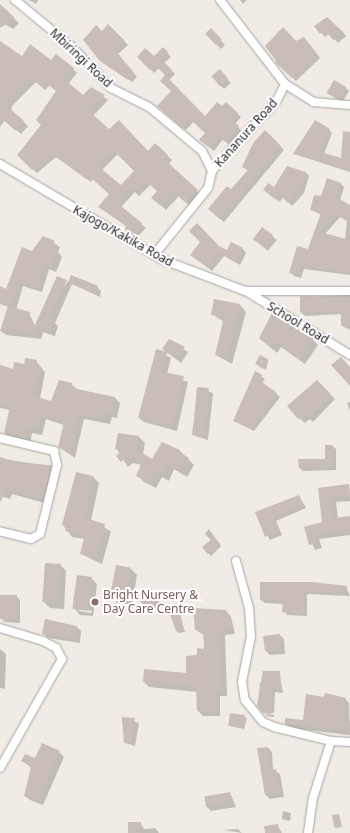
<!DOCTYPE html>
<html>
<head>
<meta charset="utf-8">
<style>
	body { margin:0 }
	#map { position:relative; width:350px; height:833px; overflow:hidden; background:#f0ebe4; font-family:"Noto Sans",sans-serif }
	div>[style] { position:absolute }
	[style*='--x'] { left:calc(var(--x)*1px); top:calc(var(--y)*1px); width:calc(var(--w)*1px); rotate:calc(var(--a)*1deg) }
	.shadow>* { inset:0; background:#0003; transform-origin:0 0 }
	.building>* { inset:0; background:#c9bdb7; transform-origin:0 0 }
	.roads { filter:drop-shadow(0 0 1px #a6a6a6) drop-shadow(0 0 1px #a6a6a6) }
	.minor>* { height:8px; margin:-4px; padding:0 4px; transform-origin:4px; border-radius:4px; background:#fff }
	.dots>* { width:11px; height:11px; translate:-50% -50%; box-sizing:border-box; border:2px solid #fff; border-radius:50% }
	span { translate:-50% -50%; white-space:nowrap; text-align:center; line-height:1.15; -webkit-text-stroke:4px #fff; paint-order:stroke }
	.street-label { font-size:12px; color:#1f1f1f }
	.education-label { font-size:12px; color:#785e54 }
	.left { translate:0 -50%; text-align:left }
</style>
</head>
<body>
<div id="map">
	<div class="shadow">
		<div style="clip-path:polygon(29px 0,38px 0,36px 4px)"></div>
		<div style="clip-path:polygon(240px 0,247px 0,243px 4px)"></div>
		<div style="clip-path:polygon(0 6px,19px 23px,13px 29px,0 21px)"></div>
		<div style="clip-path:polygon(108px 26px,128px 45px,118px 54px,137px 77px,132px 82px,89px 48px)"></div>
		<div style="clip-path:polygon(316px 26px,343px 32px,346px 36px,338px 43px,329px 34px,325px 37px)"></div>
		<div style="clip-path:polygon(211px 30px,225px 45px,221px 49px,206px 34px)"></div>
		<div style="clip-path:polygon(307px 41px,320px 58px,296px 81px,277px 62px,266px 46px)"></div>
		<div style="clip-path:polygon(evenodd,0 43px,22px 57px,73px 69px,77px 73px,68px 84px,83px 96px,91px 88px,108px 100px,93px 116px,109px 131px,148px 152px,155px 144px,172px 160px,168px 164px,201px 195px,191px 207px,179px 196px,166px 210px,153px 198px,158px 191px,151px 184px,139px 196px,135px 192px,121px 207px,146px 228px,136px 238px,127px 227px,100px 207px,110px 194px,93px 179px,91px 182px,56px 157px,37px 173px,18px 155px,42px 125px,57px 92px,50px 85px,45px 90px,36px 82px,12px 106px,11px 111px,28px 126px,21px 134px,5px 120px,0 127px,0 43px,118px 154px,136px 171px,121px 187px,102px 170px,118px 154px)"></div>
		<div style="clip-path:polygon(163px 48px,171px 57px,164px 63px,175px 74px,169px 80px,205px 118px,226px 103px,241px 117px,235px 124px,242px 131px,229px 145px,223px 139px,214px 151px,204px 143px,206px 133px,194px 121px,186px 130px,162px 110px,172px 91px,161px 81px,166px 75px,159px 68px,154px 73px,139px 57px,154px 57px)"></div>
		<div style="clip-path:polygon(224px 75px,231px 83px,224px 89px,220px 85px)"></div>
		<div style="clip-path:polygon(345px 87px,349px 91px,342px 102px,329px 93px)"></div>
		<div style="clip-path:polygon(329px 130px,332px 133px,324px 154px,342px 159px,350px 133px,350px 172px,294px 154px)"></div>
		<div style="clip-path:polygon(265px 132px,284px 150px,224px 222px,213px 213px,248px 171px,243px 166px)"></div>
		<div style="clip-path:polygon(305px 172px,309px 176px,304px 193px,292px 206px,283px 197px,280px 202px,268px 194px)"></div>
		<div style="clip-path:polygon(evenodd,340px 183px,344px 187px,340px 201px,350px 207px,350px 275px,304px 269px,301px 278px,294px 276px,291px 272px,308px 250px,321px 215px,311px 209px,340px 183px,340px 217px,347px 221px,345px 240px,325px 234px,340px 217px)"></div>
		<div style="left:262px;top:228px;width:19px;height:14px;rotate:39deg"></div>
		<div style="clip-path:polygon(43px 237px,60px 247px,58px 252px,62px 257px,56px 272px,49px 269px,42px 292px,23px 286px,16px 310px,29px 313px,35px 326px,72px 276px,97px 287px,101px 291px,100px 297px,72px 284px,55px 323px,58px 326px,55px 336px,43px 332px,41px 339px,6px 335px,1px 331px,9px 307px,0 304px,0 288px,7px 290px)"></div>
		<div style="clip-path:polygon(218px 247px,227px 251px,243px 249px,246px 253px,240px 265px,224px 256px,212px 271px,192px 255px)"></div>
		<div style="clip-path:polygon(350px 295px,350px 330px,342px 326px,342px 314px,305px 316px,301px 312px,301px 297px)"></div>
		<div style="clip-path:polygon(215px 300px,240px 305px,246px 312px,232px 364px,216px 355px,224px 322px,212px 314px)"></div>
		<div style="clip-path:polygon(260px 338px,313px 340px,318px 345px,305px 364px,281px 347px,277px 353px)"></div>
		<div style="clip-path:polygon(170px 341px,188px 352px,181px 363px,168px 353px)"></div>
		<div style="clip-path:polygon(157px 350px,171px 358px,167px 374px,188px 382px,177px 431px,144px 422px,139px 418px)"></div>
		<div style="clip-path:polygon(268px 360px,266px 370px,258px 366px)"></div>
		<div style="clip-path:polygon(36px 361px,45px 372px,40px 399px,51px 402px,71px 384px,77px 389px,115px 398px,120px 403px,117px 418px,112px 417px,110px 424px,84px 419px,75px 458px,59px 447px,64px 425px,46px 419px,42px 435px,32px 433px,30px 443px,10px 438px,5px 433px,10px 410px,0 408px,0 366px,14px 371px)"></div>
		<div style="clip-path:polygon(261px 376px,265px 379px,262px 383px,280px 397px,254px 431px,234px 421px)"></div>
		<div style="clip-path:polygon(317px 381px,335px 399px,313px 422px,310px 419px,305px 423px,299px 418px)"></div>
		<div style="clip-path:polygon(198px 388px,213px 393px,208px 440px,192px 435px)"></div>
		<div style="clip-path:polygon(350px 402px,350px 411px,347px 403px)"></div>
		<div style="clip-path:polygon(139px 437px,145px 443px,143px 454px,153px 460px,180px 451px,194px 465px,187px 477px,174px 469px,169px 481px,162px 477px,156px 488px,144px 482px,137px 475px,142px 465px,133px 463px,128px 467px,116px 448px)"></div>
		<div style="clip-path:polygon(332px 446px,336px 449px,336px 470px,303px 471px,300px 468px,299px 460px,326px 460px)"></div>
		<div style="clip-path:polygon(1px 459px,51px 466px,56px 472px,48px 504px,12px 494px,10px 499px,0 496px)"></div>
		<div style="clip-path:polygon(76px 474px,93px 477px,99px 483px,91px 521px,111px 531px,102px 564px,81px 554px,85px 539px,72px 537px,63px 525px)"></div>
		<div style="clip-path:polygon(349px 486px,350px 501px,336px 502px,338px 519px,350px 517px,350px 535px,319px 539px,322px 548px,315px 550px,305px 528px,323px 523px,319px 489px)"></div>
		<div style="clip-path:polygon(299px 496px,306px 508px,276px 521px,282px 535px,270px 540px,256px 513px)"></div>
		<div style="clip-path:polygon(209px 529px,221px 546px,211px 556px,203px 547px,211px 540px,205px 534px)"></div>
		<div style="clip-path:polygon(60px 565px,66px 571px,64px 609px,50px 608px,43px 601px)"></div>
		<div style="clip-path:polygon(131px 569px,137px 575px,132px 605px,117px 603px,111px 597px)"></div>
		<div style="clip-path:polygon(evenodd,91px 578px,97px 584px,93px 616px,80px 615px,74px 608px,91px 578px,79px 609px,92px 611px,91px 613px,79px 611px,79px 609px)"></div>
		<div style="clip-path:polygon(261px 583px,346px 587px,350px 596px,307px 594px,307px 616px,287px 615px,284px 604px,265px 603px,261px 600px)"></div>
		<div style="clip-path:polygon(151px 589px,161px 605px,150px 611px,146px 607px)"></div>
		<div style="clip-path:polygon(16px 596px,20px 600px,20px 623px,5px 622px,1px 618px)"></div>
		<div style="clip-path:polygon(226px 611px,231px 617px,235px 634px,225px 635px,227px 696px,220px 696px,220px 716px,203px 716px,198px 711px,197px 692px,149px 687px,144px 682px,145px 670px,187px 674px,205px 650px,204px 635px,196px 630px)"></div>
		<div style="clip-path:polygon(179px 613px,185px 632px,178px 633px,177px 631px)"></div>
		<div style="clip-path:polygon(77px 627px,81px 631px,80px 643px,48px 638px,44px 634px)"></div>
		<div style="clip-path:polygon(280px 635px,284px 639px,285px 654px,270px 655px,266px 651px)"></div>
		<div style="clip-path:polygon(0 649px,6px 654px,5px 689px,0 688px)"></div>
		<div style="clip-path:polygon(279px 672px,283px 693px,275px 692px,274px 713px,263px 712px,258px 706px,260px 683px)"></div>
		<div style="clip-path:polygon(325px 698px,345px 699px,349px 703px,350px 735px,290px 728px,286px 724px,304px 721px)"></div>
		<div style="clip-path:polygon(231px 714px,247px 718px,244px 729px,230px 726px)"></div>
		<div style="clip-path:polygon(266px 714px,274px 715px,274px 717px,267px 716px)"></div>
		<div style="clip-path:polygon(122px 718px,139px 723px,135px 746px,125px 743px)"></div>
		<div style="clip-path:polygon(268px 748px,272px 752px,273px 770px,280px 774px,284px 797px,270px 799px,266px 795px,258px 749px)"></div>
		<div style="clip-path:polygon(59px 752px,64px 757px,43px 805px,30px 800px,25px 796px,32px 768px,22px 761px)"></div>
		<div style="clip-path:polygon(230px 793px,236px 807px,211px 811px,207px 807px,205px 797px)"></div>
		<div style="clip-path:polygon(283px 811px,291px 813px,290px 821px,282px 819px)"></div>
		<div style="clip-path:polygon(339px 815px,342px 827px,336px 828px,334px 826px)"></div>
		<div style="clip-path:polygon(140px 823px,144px 829px,155px 828px,159px 833px,128px 833px)"></div>
		<div style="clip-path:polygon(277px 825px,282px 833px,266px 833px)"></div>
		<div style="clip-path:polygon(238px 829px,242px 833px,224px 830px)"></div>
	</div>
	<div class="building">
		<div style="clip-path:polygon(0 4px,15px 18px,0 28px)"></div>
		<div style="clip-path:polygon(327px 17px,343px 32px,333px 40px,325px 30px,320px 34px,314px 26px)"></div>
		<div style="clip-path:polygon(108px 24px,125px 41px,115px 50px,134px 73px,128px 80px,100px 61px,83px 40px,96px 25px,102px 31px)"></div>
		<div style="clip-path:polygon(283px 27px,296px 41px,304px 37px,317px 54px,292px 78px,275px 62px,280px 57px,275px 59px,265px 46px)"></div>
		<div style="left:211px;top:28px;width:16px;height:8px;rotate:47deg"></div>
		<div style="clip-path:polygon(evenodd,0 41px,22px 56px,30px 44px,51px 60px,56px 54px,74px 68px,64px 79px,83px 95px,91px 87px,105px 95px,89px 111px,109px 129px,119px 120px,148px 151px,155px 143px,168px 155px,164px 159px,198px 190px,186px 203px,174px 192px,161px 206px,151px 198px,157px 191px,146px 181px,135px 192px,130px 188px,117px 203px,142px 223px,131px 235px,124px 229px,127px 226px,98px 207px,109px 194px,89px 176px,86px 179px,51px 153px,32px 170px,17px 155px,41px 125px,36px 120px,56px 91px,45px 82px,41px 86px,31px 78px,7px 106px,24px 121px,16px 131px,0 117px,0 41px,113px 150px,134px 171px,121px 185px,98px 166px,113px 150px)"></div>
		<div style="clip-path:polygon(163px 47px,168px 52px,161px 59px,172px 70px,166px 76px,205px 116px,217px 102px,222px 106px,226px 102px,238px 113px,232px 120px,239px 126px,225px 142px,219px 136px,210px 148px,199px 140px,205px 133px,190px 119px,182px 128px,157px 106px,171px 91px,160px 81px,165px 75px,155px 65px,150px 70px,137px 57px,145px 48px,154px 56px)"></div>
		<div style="left:220px;top:69px;width:13px;height:11px;rotate:51deg"></div>
		<div style="left:334px;top:80px;width:14px;height:15px;rotate:30deg"></div>
		<div style="clip-path:polygon(315px 120px,330px 129px,321px 152px,341px 158px,343px 131px,350px 132px,350px 170px,293px 154px)"></div>
		<div style="clip-path:polygon(265px 130px,281px 146px,220px 219px,208px 209px,227px 186px,231px 189px,248px 170px,242px 167px,253px 143px)"></div>
		<div style="clip-path:polygon(287px 166px,306px 172px,300px 189px,288px 203px,279px 194px,276px 199px,263px 190px,268px 183px,274px 187px)"></div>
		<div style="clip-path:polygon(327px 178px,341px 183px,336px 197px,350px 205px,350px 222px,336px 214px,320px 232px,350px 240px,350px 272px,300px 266px,297px 275px,289px 273px,297px 246px,308px 249px,321px 213px,310px 210px,314px 195px,321px 196px)"></div>
		<div style="clip-path:polygon(197px 223px,219px 246px,227px 250px,231px 242px,243px 248px,236px 262px,220px 253px,208px 268px,190px 255px,200px 242px,189px 231px)"></div>
		<div style="left:262px;top:227px;width:14px;height:15px;rotate:36deg"></div>
		<div style="clip-path:polygon(43px 236px,55px 241px,52px 249px,58px 251px,51px 268px,44px 265px,37px 288px,18px 282px,11px 306px,0 302px,0 286px,6px 289px,22px 247px,32px 251px)"></div>
		<div style="left:71px;top:275px;width:29px;height:8px;rotate:22deg"></div>
		<div style="clip-path:polygon(57px 276px,67px 280px,49px 319px,54px 321px,50px 332px,38px 328px,37px 334px,0 331px,8px 306px,30px 312px,27px 322px,35px 325px)"></div>
		<div style="clip-path:polygon(300px 296px,350px 297px,350px 326px,341px 326px,341px 311px,300px 312px)"></div>
		<div style="clip-path:polygon(214px 299px,240px 304px,226px 358px,215px 355px,224px 317px,211px 315px)"></div>
		<div style="clip-path:polygon(272px 313px,314px 339px,300px 359px,276px 342px,271px 348px,259px 338px)"></div>
		<div style="clip-path:polygon(169px 339px,185px 347px,176px 359px,162px 349px)"></div>
		<div style="clip-path:polygon(156px 349px,167px 352px,162px 372px,184px 376px,173px 427px,138px 418px)"></div>
		<div style="left:260px;top:355px;width:10px;height:10px;rotate:29deg"></div>
		<div style="clip-path:polygon(341px 357px,350px 367px,350px 386px,331px 365px)"></div>
		<div style="clip-path:polygon(25px 358px,37px 360px,36px 365px,40px 366px,34px 396px,51px 401px,59px 380px,72px 383px,71px 388px,115px 397px,112px 413px,106px 412px,105px 419px,79px 414px,70px 454px,58px 447px,64px 422px,40px 415px,37px 430px,27px 428px,25px 438px,4px 433px,10px 407px,0 404px,0 365px,13px 369px,14px 362px,24px 364px)"></div>
		<div style="clip-path:polygon(255px 371px,262px 375px,259px 380px,277px 393px,250px 428px,233px 421px)"></div>
		<div style="clip-path:polygon(317px 380px,330px 393px,327px 400px,307px 417px,304px 414px,298px 419px,287px 406px)"></div>
		<div style="left:197px;top:387px;width:12px;height:48px;rotate:5deg"></div>
		<div style="clip-path:polygon(118px 433px,139px 436px,136px 449px,152px 459px,162px 442px,180px 450px,179px 452px,189px 458px,181px 471px,168px 464px,163px 475px,156px 471px,150px 483px,136px 476px,143px 460px,126px 457px,121px 462px,116px 456px,122px 450px,115px 449px)"></div>
		<div style="clip-path:polygon(325px 445px,333px 445px,333px 466px,299px 468px,298px 459px,325px 459px)"></div>
		<div style="clip-path:polygon(0 457px,23px 464px,51px 465px,43px 499px,6px 489px,0 503px)"></div>
		<div style="clip-path:polygon(76px 472px,93px 476px,85px 518px,105px 524px,96px 559px,80px 554px,85px 534px,65px 531px,66px 526px,62px 525px)"></div>
		<div style="clip-path:polygon(349px 484px,350px 496px,331px 498px,334px 518px,350px 516px,350px 530px,315px 534px,318px 543px,309px 545px,304px 527px,322px 522px,318px 488px)"></div>
		<div style="clip-path:polygon(299px 495px,303px 504px,273px 517px,279px 531px,265px 537px,255px 512px)"></div>
		<div style="left:214px;top:537px;width:9px;height:16px;rotate:49deg"></div>
		<div style="left:45px;top:563px;width:16px;height:39px;rotate:4deg"></div>
		<div style="left:116px;top:565px;width:15px;height:33px;rotate:11deg"></div>
		<div style="left:77px;top:575px;width:15px;height:34px;rotate:8deg"></div>
		<div style="clip-path:polygon(260px 582px,312px 582px,347px 586px,347px 593px,304px 591px,304px 613px,290px 613px,282px 612px,283px 600px,260px 600px)"></div>
		<div style="clip-path:polygon(151px 588px,157px 601px,145px 608px,137px 596px)"></div>
		<div style="left:0;top:595px;width:17px;height:24px"></div>
		<div style="clip-path:polygon(193px 608px,226px 610px,230px 620px,230px 629px,220px 630px,222px 691px,215px 691px,215px 711px,197px 711px,196px 687px,143px 682px,144px 669px,186px 673px,186px 656px,197px 655px,197px 648px,204px 649px,203px 630px,195px 630px)"></div>
		<div style="clip-path:polygon(180px 612px,184px 630px,176px 631px,170px 614px)"></div>
		<div style="clip-path:polygon(45px 619px,77px 626px,76px 639px,42px 634px)"></div>
		<div style="clip-path:polygon(280px 634px,281px 651px,265px 651px,263px 636px)"></div>
		<div style="clip-path:polygon(263px 671px,280px 671px,281px 690px,272px 689px,271px 714px,263px 713px,257px 706px)"></div>
		<div style="clip-path:polygon(325px 693px,346px 698px,344px 722px,350px 723px,350px 731px,285px 724px,285px 718px,303px 720px,306px 694px,324px 697px)"></div>
		<div style="left:230px;top:713px;width:15px;height:13px;rotate:8deg"></div>
		<div style="clip-path:polygon(122px 717px,135px 718px,131px 743px,124px 743px)"></div>
		<div style="clip-path:polygon(42px 743px,60px 751px,38px 800px,24px 796px,31px 766px,21px 761px,25px 754px,35px 758px)"></div>
		<div style="clip-path:polygon(268px 747px,270px 770px,276px 769px,280px 793px,265px 795px,257px 748px)"></div>
		<div style="left:230px;top:792px;width:11px;height:26px;rotate:80deg"></div>
		<div style="left:339px;top:814px;width:12px;height:7px;rotate:81deg"></div>
		<div style="left:128px;top:822px;width:13px;height:11px"></div>
		<div style="clip-path:polygon(278px 824px,280px 833px,265px 833px,264px 826px)"></div>
	</div>
	<div class="roads">
		<div class="minor">
			<div style="--x:15;--y:0;--w:74;--a:39.5"></div>
			<div style="--x:72;--y:47;--w:57;--a:46.4"></div>
			<div style="--x:111;--y:88;--w:42;--a:26.6"></div>
			<div style="--x:149;--y:107;--w:69;--a:39.7"></div>
			<div style="--x:202;--y:151;--w:22;--a:63"></div>
			<div style="--x:212;--y:171;--w:17;--a:103"></div>
			<div style="--x:208;--y:188;--w:86;--a:128.9"></div>
			<div style="--x:285;--y:84;--w:34;--a:32"></div>
			<div style="--x:314;--y:102;--w:36;--a:5"></div>
			<div style="--x:0;--y:164;--w:187;--a:30.5"></div>
			<div style="--x:161;--y:259;--w:90;--a:20.9"></div>
			<div style="--x:245;--y:291;--w:105;--a:0"></div>
			<div style="--x:212;--y:171;--w:96;--a:-47.5"></div>
			<div style="--x:277;--y:100;--w:18;--a:-63"></div>
			<div style="--x:285;--y:84;--w:106;--a:-127.7"></div>
			<div style="--x:246;--y:291;--w:122;--a:31.6"></div>
			<div style="--x:0;--y:438;--w:56;--a:13.5"></div>
			<div style="--x:54;--y:451;--w:14;--a:78"></div>
			<div style="--x:57;--y:465;--w:71;--a:103.8"></div>
			<div style="--x:40;--y:534;--w:10;--a:151"></div>
			<div style="--x:31;--y:539;--w:32;--a:-166"></div>
			<div style="--x:236;--y:561;--w:49;--a:74.5"></div>
			<div style="--x:249;--y:608;--w:28;--a:86"></div>
			<div style="--x:251;--y:636;--w:47;--a:101.1"></div>
			<div style="--x:242;--y:682;--w:18;--a:81"></div>
			<div style="--x:245;--y:700;--w:28;--a:51"></div>
			<div style="--x:263;--y:722;--w:12;--a:24"></div>
			<div style="--x:274;--y:727;--w:59;--a:13.8"></div>
			<div style="--x:331;--y:741;--w:19;--a:3"></div>
			<div style="--x:0;--y:628;--w:45;--a:16.8"></div>
			<div style="--x:43;--y:641;--w:15;--a:28"></div>
			<div style="--x:56;--y:648;--w:13;--a:61"></div>
			<div style="--x:62;--y:659;--w:125;--a:119.6"></div>
			<div style="--x:308;--y:833;--w:35;--a:-82"></div>
			<div style="--x:313;--y:798;--w:60;--a:-72.5"></div>
		</div>
	</div>
	<div class="dots">
		<div style="left:95px;top:602px;background:#8d6e63"></div>
	</div>
	<div class="street-label">
		<span style="left:81px;top:58px;rotate:43deg">Mbiringi Road</span>
		<span style="left:246px;top:133px;rotate:-48deg">Kananura Road</span>
		<span style="left:123px;top:236px;rotate:29deg">Kajogo/Kakika Road</span>
		<span style="left:298px;top:323px;rotate:31deg">School Road</span>
	</div>
	<div class="education-label">
		<span class="left" style="left:103px;top:602px">Bright Nursery &amp;<br>Day Care Centre</span>
	</div>
</div>
</body>
</html>
